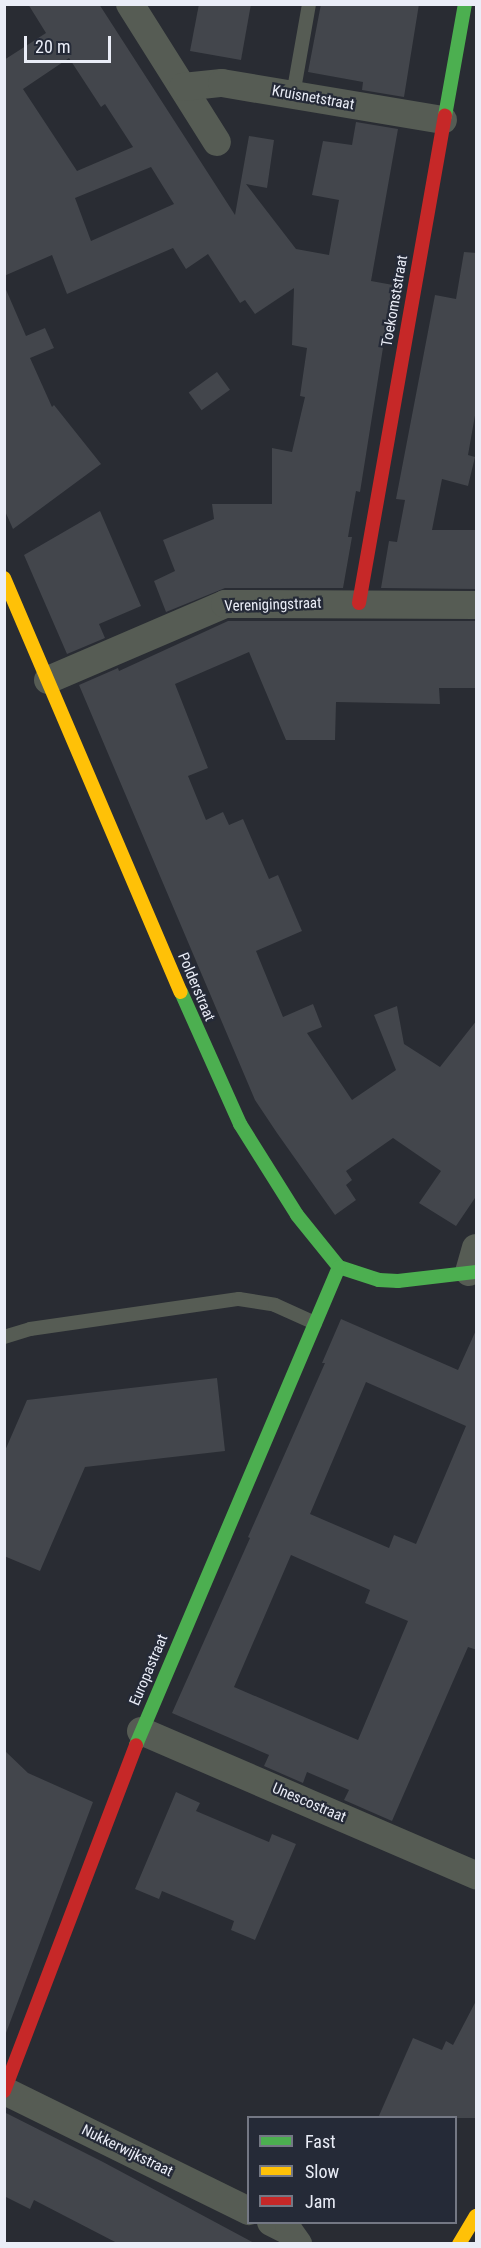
<!DOCTYPE html>
<html>
<head>
<meta charset="utf-8">
<style>
	body { margin:0 }
	#map { position:relative; width:481px; height:2248px; overflow:hidden; background:#292c33; font-family:"Roboto Condensed",sans-serif }
	div>[style] { position:absolute }
	[style*='--x'] { left:calc(var(--x)*1px); top:calc(var(--y)*1px); width:calc(var(--w)*1px); rotate:calc(var(--a)*1deg) }
	.building>* { inset:0; background:#43464c; transform-origin:0 0 }
	.lane>* { height:14px; margin:-7px; padding:0 7px; transform-origin:7px; border-radius:7px; background:#565c54 }
	.street>* { height:28px; margin:-14px; padding:0 14px; transform-origin:14px; border-radius:14px; background:#565c54 }
	.fast>* { height:14px; margin:-7px; padding:0 7px; transform-origin:7px; border-radius:7px; background:#4caf50 }
	.slow>* { height:14px; margin:-7px; padding:0 7px; transform-origin:7px; border-radius:7px; background:#ffc107 }
	.jam>* { height:14px; margin:-7px; padding:0 7px; transform-origin:7px; border-radius:7px; background:#c62828 }
	span { translate:-50% -50%; white-space:nowrap; text-align:center; line-height:1.15; -webkit-text-stroke:4.5px #252a37; paint-order:stroke }
	.street-label { font-size:15px; color:#eaedf7 }
	.frame { position:absolute; inset:0; border:6px solid #eaedf7; pointer-events:none }
	.legend { position:absolute; left:247px; top:2116px; width:210px; height:108px; box-sizing:border-box; background:#252a37; border:2px solid #747884; margin:0; padding:8px 10px; list-style:none; font-size:18px; color:#eaedf7 }
	.legend li { display:flex; align-items:center; gap:12px; height:30px }
	.legend b { width:30px; border:2px solid #747884 }
	.scale { position:absolute; left:24px; top:36px; width:87px; height:27px; box-sizing:border-box; border:3px solid #eaedf7; border-top:0; padding-left:8px; font-size:18px; line-height:21px; white-space:nowrap; color:#eaedf7; -webkit-text-stroke:4px #252a37; paint-order:stroke }
</style>
</head>
<body>
<div id="map">
	<div class="building">
		<div style="clip-path:polygon(evenodd,28px 4px,99px 4px,235px 215px,249px 136px,274px 140px,267px 188px,246px 184px,296px 249px,329px 255px,339px 200px,312px 195px,323px 141px,352px 145px,356px 122px,398px 129px,371px 281px,393px 285px,360px 492px,356px 491px,348px 537px,352px 537px,343px 588px,225px 588px,166px 612px,154px 581px,175px 571px,163px 540px,214px 519px,212px 504px,272px 504px,272px 448px,292px 452px,305px 397px,300px 396px,307px 348px,292px 345px,294px 288px,255px 314px,245px 300px,240px 303px,208px 254px,186px 269px,173px 248px,67px 294px,52px 255px,4px 276px,4px 60px,46px 33px,28px 4px,69px 58px,101px 107px,105px 104px,133px 147px,77px 171px,23px 89px,69px 58px,28px 4px,151px 167px,174px 204px,91px 241px,75px 198px,151px 167px)"></div>
		<div style="clip-path:polygon(199px 4px,251px 4px,241px 60px,190px 51px)"></div>
		<div style="clip-path:polygon(321px 4px,419px 4px,404px 97px,362px 90px,363px 82px,308px 72px)"></div>
		<div style="clip-path:polygon(464px 252px,477px 253px,477px 404px,468px 455px,475px 457px,468px 486px,442px 479px,432px 530px,477px 530px,477px 589px,381px 588px,389px 541px,397px 542px,405px 500px,396px 499px,435px 295px,456px 299px)"></div>
		<div style="clip-path:polygon(4px 285px,26px 336px,45px 328px,54px 348px,30px 358px,52px 407px,54px 405px,101px 464px,13px 529px,4px 509px)"></div>
		<div style="left:217px;top:372px;width:22px;height:35px;rotate:54deg"></div>
		<div style="clip-path:polygon(100px 511px,141px 606px,99px 624px,105px 638px,67px 654px,24px 555px)"></div>
		<div style="clip-path:polygon(228px 621px,477px 621px,475px 688px,439px 688px,440px 704px,336px 702px,335px 740px,286px 740px,249px 652px,175px 684px,208px 768px,188px 776px,206px 820px,223px 812px,229px 825px,243px 819px,269px 879px,278px 875px,302px 931px,256px 951px,283px 1017px,313px 1004px,322px 1027px,307px 1033px,352px 1100px,396px 1070px,374px 1015px,397px 1006px,404px 1044px,440px 1067px,477px 1020px,477px 1195px,456px 1226px,419px 1203px,441px 1171px,393px 1138px,346px 1171px,352px 1180px,346px 1185px,356px 1200px,335px 1215px,277px 1133px,255px 1100px,79px 685px,118px 668px,119px 671px)"></div>
		<div style="clip-path:polygon(evenodd,341px 1319px,458px 1370px,477px 1328px,477px 1650px,468px 1647px,392px 1821px,344px 1800px,349px 1790px,307px 1772px,303px 1783px,264px 1766px,269px 1755px,172px 1713px,250px 1538px,248px 1537px,325px 1363px,322px 1363px,341px 1319px,366px 1382px,466px 1426px,416px 1544px,394px 1535px,389px 1548px,310px 1514px,366px 1382px,341px 1319px,291px 1555px,370px 1590px,365px 1603px,408px 1621px,358px 1740px,234px 1687px,291px 1555px)"></div>
		<div style="clip-path:polygon(217px 1378px,225px 1451px,85px 1467px,40px 1571px,4px 1556px,4px 1453px,27px 1400px)"></div>
		<div style="clip-path:polygon(4px 1750px,28px 1773px,93px 1802px,6px 2033px)"></div>
		<div style="clip-path:polygon(176px 1792px,200px 1803px,196px 1811px,269px 1842px,272px 1834px,296px 1844px,255px 1940px,231px 1930px,234px 1921px,162px 1891px,159px 1899px,135px 1889px)"></div>
		<div style="clip-path:polygon(477px 1999px,477px 2118px,378px 2118px,413px 2038px,442px 2050px,446px 2041px,453px 2045px)"></div>
		<div style="clip-path:polygon(4px 2112px,103px 2162px,256px 2244px,119px 2244px,34px 2200px,30px 2209px,4px 2196px)"></div>
	</div>
	<div class="lane">
		<div style="--x:293;--y:95;--w:92;--a:-80"></div>
		<div style="--x:4;--y:1337;--w:27;--a:-17"></div>
		<div style="--x:30;--y:1329;--w:211;--a:-8.2"></div>
		<div style="--x:239;--y:1299;--w:36;--a:9"></div>
		<div style="--x:275;--y:1305;--w:44;--a:24.2"></div>
	</div>
	<div class="street">
		<div style="--x:130;--y:4;--w:163;--a:57.8"></div>
		<div style="--x:183;--y:87;--w:39;--a:-6"></div>
		<div style="--x:222;--y:83;--w:224;--a:9.5"></div>
		<div style="--x:48;--y:680;--w:193;--a:-23.2"></div>
		<div style="--x:225;--y:604;--w:251;--a:0.2"></div>
		<div style="--x:469;--y:1272;--w:25;--a:-74"></div>
		<div style="--x:141;--y:1731;--w:365;--a:23.3"></div>
		<div style="--x:5;--y:2091;--w:272;--a:26.2"></div>
		<div style="--x:271;--y:2222;--w:20;--a:27"></div>
		<div style="--x:289;--y:2231;--w:16;--a:55"></div>
	</div>
	<div class="fast">
		<div style="--x:445;--y:116;--w:114;--a:-79.9"></div>
		<div style="--x:181;--y:992;--w:145;--a:65.9"></div>
		<div style="--x:240;--y:1124;--w:107;--a:57.9"></div>
		<div style="--x:297;--y:1215;--w:67;--a:51.1"></div>
		<div style="--x:339;--y:1267;--w:42;--a:18"></div>
		<div style="--x:379;--y:1280;--w:19;--a:3"></div>
		<div style="--x:398;--y:1281;--w:79;--a:-6.6"></div>
		<div style="--x:136;--y:1745;--w:519;--a:-66.99"></div>
	</div>
	<div class="slow">
		<div style="--x:4;--y:578;--w:450;--a:66.9"></div>
		<div style="--x:459;--y:2244;--w:33;--a:-59"></div>
	</div>
	<div class="jam">
		<div style="--x:359;--y:603;--w:495;--a:-80"></div>
		<div style="--x:4;--y:2091;--w:370;--a:-69.1"></div>
	</div>
	<div class="street-label">
		<span style="left:313px;top:98px;rotate:10deg">Kruisnetstraat</span>
		<span style="left:395px;top:301px;rotate:-80deg">Toekomststraat</span>
		<span style="left:273px;top:605px;rotate:-2deg">Verenigingstraat</span>
		<span style="left:196px;top:987px;rotate:67deg">Polderstraat</span>
		<span style="left:149px;top:1670px;rotate:-67deg">Europastraat</span>
		<span style="left:309px;top:1803px;rotate:23deg">Unescostraat</span>
		<span style="left:127px;top:2151px;rotate:26deg">Nukkerwijkstraat</span>
	</div>
	<div class="frame"></div>
	<ul class="legend">
	<li><b style="height:8px;background:#4caf50"></b>Fast</li>
	<li><b style="height:8px;background:#ffc107"></b>Slow</li>
	<li><b style="height:8px;background:#c62828"></b>Jam</li>
	</ul>
	<div class="scale">20 m</div>
</div>
</body>
</html>
